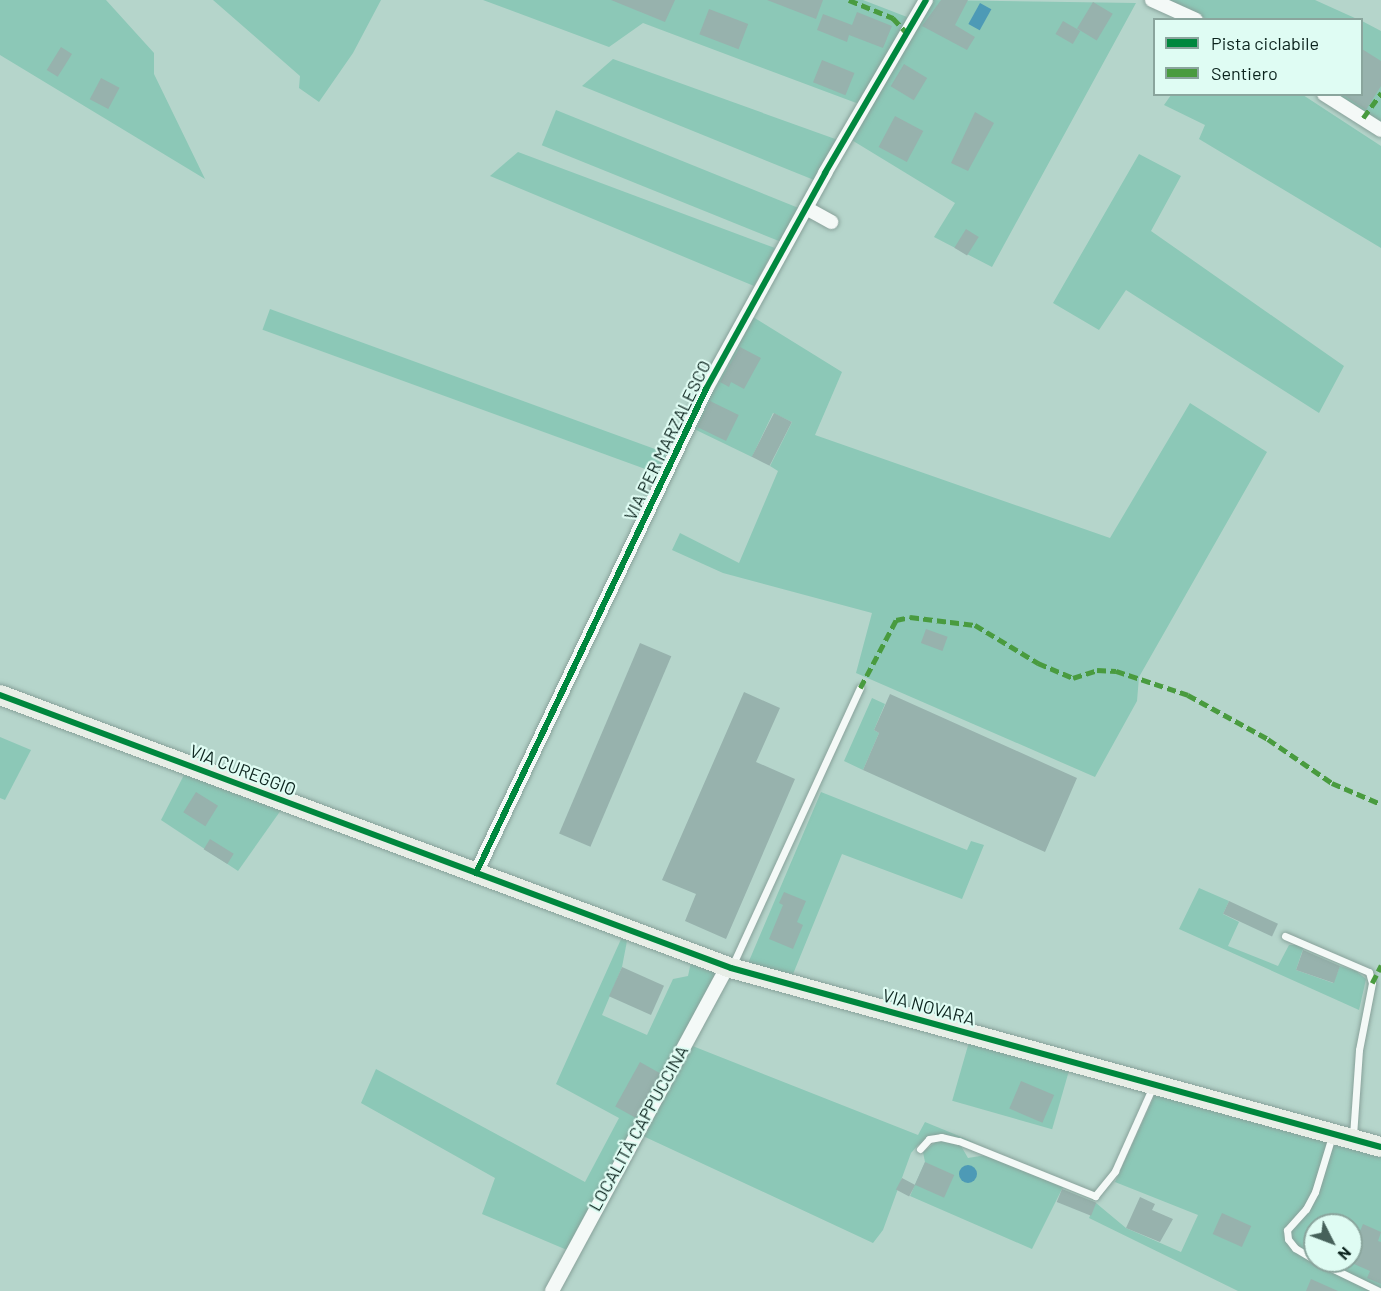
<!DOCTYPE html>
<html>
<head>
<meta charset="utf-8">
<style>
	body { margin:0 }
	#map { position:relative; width:1381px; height:1291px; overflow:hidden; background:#b5d5cb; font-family:Barlow,sans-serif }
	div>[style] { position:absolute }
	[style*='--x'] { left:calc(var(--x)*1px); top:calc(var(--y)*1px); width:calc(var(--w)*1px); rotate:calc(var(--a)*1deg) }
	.green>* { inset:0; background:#8cc8b7; transform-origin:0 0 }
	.water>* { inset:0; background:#4d9ab6; transform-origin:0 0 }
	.round { border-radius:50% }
	.building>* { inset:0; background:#97b2ad; transform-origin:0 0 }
	.roads { filter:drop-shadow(0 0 2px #88a19a) drop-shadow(0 0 2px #88a19a) }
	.service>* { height:7px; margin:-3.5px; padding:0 3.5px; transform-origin:3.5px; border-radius:3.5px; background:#f4f9f7 }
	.minor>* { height:14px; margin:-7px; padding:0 7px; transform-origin:7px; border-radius:7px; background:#f4f9f7 }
	.secondary>* { height:20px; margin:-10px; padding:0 10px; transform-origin:10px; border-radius:10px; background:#e8eee7 }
	.quiet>* { height:4.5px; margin-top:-2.25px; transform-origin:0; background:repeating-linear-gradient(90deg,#499b3f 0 9px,transparent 0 13.5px) }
	.cycleway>* { height:6px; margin:-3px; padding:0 3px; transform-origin:3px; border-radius:3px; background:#00873e }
	span { translate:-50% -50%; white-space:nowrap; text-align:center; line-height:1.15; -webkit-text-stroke:4.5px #dffcf3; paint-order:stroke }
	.street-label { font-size:18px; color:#0b231d }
	.legend { position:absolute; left:1153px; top:18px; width:210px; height:78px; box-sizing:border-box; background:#dffcf3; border:2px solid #8aa59d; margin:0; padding:8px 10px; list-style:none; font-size:18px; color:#0b231d }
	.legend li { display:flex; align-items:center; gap:12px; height:30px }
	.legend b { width:30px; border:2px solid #8aa59d }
	.north { position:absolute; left:1303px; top:1213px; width:60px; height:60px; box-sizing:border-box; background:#dffcf3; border:2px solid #8aa59d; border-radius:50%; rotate:132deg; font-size:16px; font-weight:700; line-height:24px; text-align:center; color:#0b231d }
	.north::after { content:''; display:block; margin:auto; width:21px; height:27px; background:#46615a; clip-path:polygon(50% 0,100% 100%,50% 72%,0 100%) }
</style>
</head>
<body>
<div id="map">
	<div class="green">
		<div style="clip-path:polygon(0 0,106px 0,154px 53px,154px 74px,205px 179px,0 55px)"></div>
		<div style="clip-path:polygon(213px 0,381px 0,353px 53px,319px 102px,299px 88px,300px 76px)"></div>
		<div style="clip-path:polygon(483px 0,863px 0,907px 17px,905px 27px,859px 104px,643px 23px,609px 47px)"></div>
		<div style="clip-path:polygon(933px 0,1136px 3px,992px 267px,934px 237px,955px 203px,850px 139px)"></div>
		<div style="clip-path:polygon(1165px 0,1315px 0,1357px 19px,1207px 19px)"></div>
		<div style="clip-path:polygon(1362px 21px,1381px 31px,1381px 124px,1332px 95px,1362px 94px)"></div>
		<div style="clip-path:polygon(613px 59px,838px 140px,814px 180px,582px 86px)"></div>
		<div style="clip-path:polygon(1171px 95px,1303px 95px,1381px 146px,1381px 248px,1199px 139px,1205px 125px,1164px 105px)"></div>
		<div style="left:556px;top:110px;width:261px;height:38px;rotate:22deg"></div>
		<div style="clip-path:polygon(518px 152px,775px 248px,754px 286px,490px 176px)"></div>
		<div style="clip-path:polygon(1139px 154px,1181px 176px,1151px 231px,1344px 366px,1319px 413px,1126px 290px,1099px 330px,1053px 303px)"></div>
		<div style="left:270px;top:309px;width:422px;height:22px;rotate:20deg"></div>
		<div style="clip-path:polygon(750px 315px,842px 372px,815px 435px,1110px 538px,1190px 403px,1267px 452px,1139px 677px,1137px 701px,1095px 777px,856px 673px,872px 613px,723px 573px,672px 550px,680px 533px,739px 563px,778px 471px,770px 466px,792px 422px,773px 413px,752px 457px,692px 428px)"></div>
		<div style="clip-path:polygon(872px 698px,885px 704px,874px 730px,879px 733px,863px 770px,844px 761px)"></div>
		<div style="clip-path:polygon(0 737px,31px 750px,5px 800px,0 798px)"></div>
		<div style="clip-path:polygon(185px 773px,281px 810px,238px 871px,161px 820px)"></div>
		<div style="clip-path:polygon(821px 792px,967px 850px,971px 841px,984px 845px,962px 899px,842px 854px,791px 979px,750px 967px,749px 961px)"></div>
		<div style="clip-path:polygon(1199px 888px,1229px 901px,1223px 914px,1239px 922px,1228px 946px,1278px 966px,1289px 945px,1300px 945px,1304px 946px,1296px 970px,1333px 983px,1340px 966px,1356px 971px,1366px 979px,1359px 1010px,1179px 929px)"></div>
		<div style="clip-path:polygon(622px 937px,627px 941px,622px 967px,602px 1015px,647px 1035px,673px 979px,688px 976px,691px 962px,718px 972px,567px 1250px,482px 1214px,495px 1178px,361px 1103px,376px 1069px,585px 1182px,619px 1118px,556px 1084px)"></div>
		<div style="left:969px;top:1042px;width:104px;height:61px;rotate:16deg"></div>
		<div style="clip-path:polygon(690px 1045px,918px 1135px,925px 1122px,976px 1143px,938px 1134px,918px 1145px,911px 1153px,883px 1230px,873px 1243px,643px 1136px)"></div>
		<div style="clip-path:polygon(evenodd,1157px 1090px,1381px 1153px,1381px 1291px,1238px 1291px,1089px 1218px,1096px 1203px,1126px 1228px,1181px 1252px,1198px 1215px,1115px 1182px,1157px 1090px,1315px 1225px,1351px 1225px,1351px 1261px,1315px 1261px,1315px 1225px)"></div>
		<div style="clip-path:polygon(938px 1140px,961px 1146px,968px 1158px,986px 1155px,1063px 1187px,1032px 1249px,910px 1196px,925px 1162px,923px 1152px)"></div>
	</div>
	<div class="water">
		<div style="left:980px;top:3px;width:13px;height:24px;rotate:29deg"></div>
		<div class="round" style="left:959px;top:1165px;width:18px;height:18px"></div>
	</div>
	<div class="building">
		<div style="clip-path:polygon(611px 0,675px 0,665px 22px)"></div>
		<div style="clip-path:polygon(767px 0,823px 0,816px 19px)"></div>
		<div style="clip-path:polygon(941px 0,968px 0,955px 25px,975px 37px,967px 50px,922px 26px)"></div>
		<div style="left:1093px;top:2px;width:23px;height:31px;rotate:31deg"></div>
		<div style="left:709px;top:9px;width:42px;height:27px;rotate:21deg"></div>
		<div style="clip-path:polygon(857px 12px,892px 26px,883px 48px,849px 35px,847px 42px,817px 30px,823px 14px,852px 25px)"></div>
		<div style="left:1063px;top:21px;width:20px;height:15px;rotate:30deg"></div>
		<div style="left:61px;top:47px;width:13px;height:27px;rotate:32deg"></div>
		<div style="clip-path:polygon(1362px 49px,1381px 61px,1381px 86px,1366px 110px,1342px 94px,1362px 94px)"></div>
		<div style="left:822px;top:60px;width:35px;height:24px;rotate:22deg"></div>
		<div style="left:904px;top:64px;width:27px;height:26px;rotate:31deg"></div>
		<div style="left:101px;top:78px;width:21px;height:24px;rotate:28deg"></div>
		<div style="clip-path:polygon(975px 112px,994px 123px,968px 171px,951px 163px)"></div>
		<div style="left:895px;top:116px;width:32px;height:35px;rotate:28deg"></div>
		<div style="left:966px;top:229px;width:15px;height:22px;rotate:32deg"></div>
		<div style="clip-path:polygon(740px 347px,761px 358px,744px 389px,731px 382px,729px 387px,720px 382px)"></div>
		<div style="left:710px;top:401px;width:32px;height:29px;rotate:26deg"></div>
		<div style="left:774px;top:413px;width:20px;height:49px;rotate:27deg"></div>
		<div style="left:926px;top:629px;width:23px;height:15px;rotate:20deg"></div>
		<div style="left:640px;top:643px;width:34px;height:207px;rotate:23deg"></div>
		<div style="clip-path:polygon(744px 692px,780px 708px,756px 762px,795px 779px,726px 939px,685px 921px,696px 894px,662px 880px)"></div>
		<div style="clip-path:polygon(890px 694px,1077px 778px,1045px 852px,863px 770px,879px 733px,874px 730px)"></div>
		<div style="left:196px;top:792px;width:26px;height:24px;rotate:32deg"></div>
		<div style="left:210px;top:839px;width:28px;height:12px;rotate:32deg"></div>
		<div style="clip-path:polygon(784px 892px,806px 901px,797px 922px,803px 925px,793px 949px,769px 939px,783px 905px,779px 903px)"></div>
		<div style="left:1229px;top:901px;width:54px;height:14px;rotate:25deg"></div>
		<div style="clip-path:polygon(1303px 950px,1340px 966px,1334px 983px,1296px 970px)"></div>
		<div style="left:622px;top:967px;width:46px;height:32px;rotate:24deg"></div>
		<div style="left:640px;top:1062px;width:23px;height:51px;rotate:29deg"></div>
		<div style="left:1021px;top:1081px;width:36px;height:30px;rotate:23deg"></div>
		<div style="left:925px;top:1162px;width:32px;height:25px;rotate:24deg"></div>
		<div style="left:902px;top:1178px;width:15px;height:13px;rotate:28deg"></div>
		<div style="left:1062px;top:1189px;width:37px;height:14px;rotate:22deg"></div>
		<div style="clip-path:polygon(1140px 1197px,1155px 1204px,1152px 1210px,1173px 1219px,1160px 1242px,1126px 1228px)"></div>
		<div style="left:1222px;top:1213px;width:32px;height:23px;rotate:24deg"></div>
		<div style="clip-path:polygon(1363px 1224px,1381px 1232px,1378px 1241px,1381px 1242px,1381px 1284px,1367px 1278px,1370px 1271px,1354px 1264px,1362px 1246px,1355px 1243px)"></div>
		<div style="clip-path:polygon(1311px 1279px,1338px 1291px,1306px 1291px)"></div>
	</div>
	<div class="roads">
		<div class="service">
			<div style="--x:1285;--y:936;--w:91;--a:23.2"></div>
			<div style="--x:1369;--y:972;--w:11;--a:75"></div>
			<div style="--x:1372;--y:983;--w:68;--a:101"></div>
			<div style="--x:1359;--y:1050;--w:86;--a:94"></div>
			<div style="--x:732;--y:966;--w:306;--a:-65.3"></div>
			<div style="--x:920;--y:1149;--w:13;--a:-48"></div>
			<div style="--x:929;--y:1139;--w:12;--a:-9"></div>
			<div style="--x:941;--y:1137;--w:18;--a:13"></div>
			<div style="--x:959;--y:1141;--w:147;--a:22"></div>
			<div style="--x:1095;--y:1196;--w:32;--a:-51"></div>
			<div style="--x:1115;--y:1171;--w:93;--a:-65.9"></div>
			<div style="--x:1315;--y:1260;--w:23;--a:-149"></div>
			<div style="--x:1295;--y:1248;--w:11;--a:-128"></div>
			<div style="--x:1288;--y:1239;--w:9;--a:-96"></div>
			<div style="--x:1287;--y:1230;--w:28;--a:-48"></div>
			<div style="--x:1306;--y:1209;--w:19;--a:-62"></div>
			<div style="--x:1315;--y:1192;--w:59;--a:-73.1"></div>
			<div style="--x:1317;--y:1261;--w:69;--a:25.8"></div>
		</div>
		<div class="minor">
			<div style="--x:1152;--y:0;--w:48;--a:24.4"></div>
			<div style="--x:1324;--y:94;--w:67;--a:32.3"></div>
			<div style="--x:806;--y:208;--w:29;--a:29"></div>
			<div style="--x:476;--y:873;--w:536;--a:-64.58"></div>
			<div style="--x:706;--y:389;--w:247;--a:-61.1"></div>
			<div style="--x:825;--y:173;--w:200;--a:-59.7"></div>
			<div style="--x:552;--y:1291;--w:368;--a:-61.6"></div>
		</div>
		<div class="secondary">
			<div style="--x:0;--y:695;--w:780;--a:20.48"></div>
			<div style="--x:731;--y:968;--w:674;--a:15.4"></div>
		</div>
	</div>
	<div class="quiet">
		<div style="--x:849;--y:0;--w:48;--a:22.2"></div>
		<div style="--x:893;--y:18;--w:21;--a:47"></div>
		<div style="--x:1363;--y:118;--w:31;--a:-54"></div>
		<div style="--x:860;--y:688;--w:77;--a:-62.1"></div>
		<div style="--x:896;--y:620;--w:14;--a:-12"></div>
		<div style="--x:910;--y:617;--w:65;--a:7"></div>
		<div style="--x:975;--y:625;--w:74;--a:31.1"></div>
		<div style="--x:1038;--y:663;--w:38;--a:23"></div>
		<div style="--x:1073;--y:678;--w:25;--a:-18"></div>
		<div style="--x:1097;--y:670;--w:19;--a:3"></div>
		<div style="--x:1116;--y:671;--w:76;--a:18.4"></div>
		<div style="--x:1188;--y:695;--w:91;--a:28.8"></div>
		<div style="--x:1268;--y:739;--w:78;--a:34.5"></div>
		<div style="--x:1332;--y:783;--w:53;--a:23.2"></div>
		<div style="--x:1372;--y:983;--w:20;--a:-63"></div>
	</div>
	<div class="cycleway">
		<div style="--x:0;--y:695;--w:780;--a:20.48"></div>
		<div style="--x:731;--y:968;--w:674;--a:15.4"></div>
		<div style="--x:476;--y:873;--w:536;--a:-64.58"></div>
		<div style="--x:706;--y:389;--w:247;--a:-61.1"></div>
		<div style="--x:825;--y:173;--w:200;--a:-59.7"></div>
	</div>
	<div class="street-label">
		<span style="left:667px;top:440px;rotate:-64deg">VIA PER MARZALESCO</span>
		<span style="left:243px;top:770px;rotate:21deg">VIA CUREGGIO</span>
		<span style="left:929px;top:1007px;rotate:15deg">VIA NOVARA</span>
		<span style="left:638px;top:1128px;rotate:-61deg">LOCALITÀ CAPPUCCINA</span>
	</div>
	<ul class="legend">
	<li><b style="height:8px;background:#00873e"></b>Pista ciclabile</li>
	<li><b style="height:8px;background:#499b3f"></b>Sentiero</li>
	</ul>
	<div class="north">N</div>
</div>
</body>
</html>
